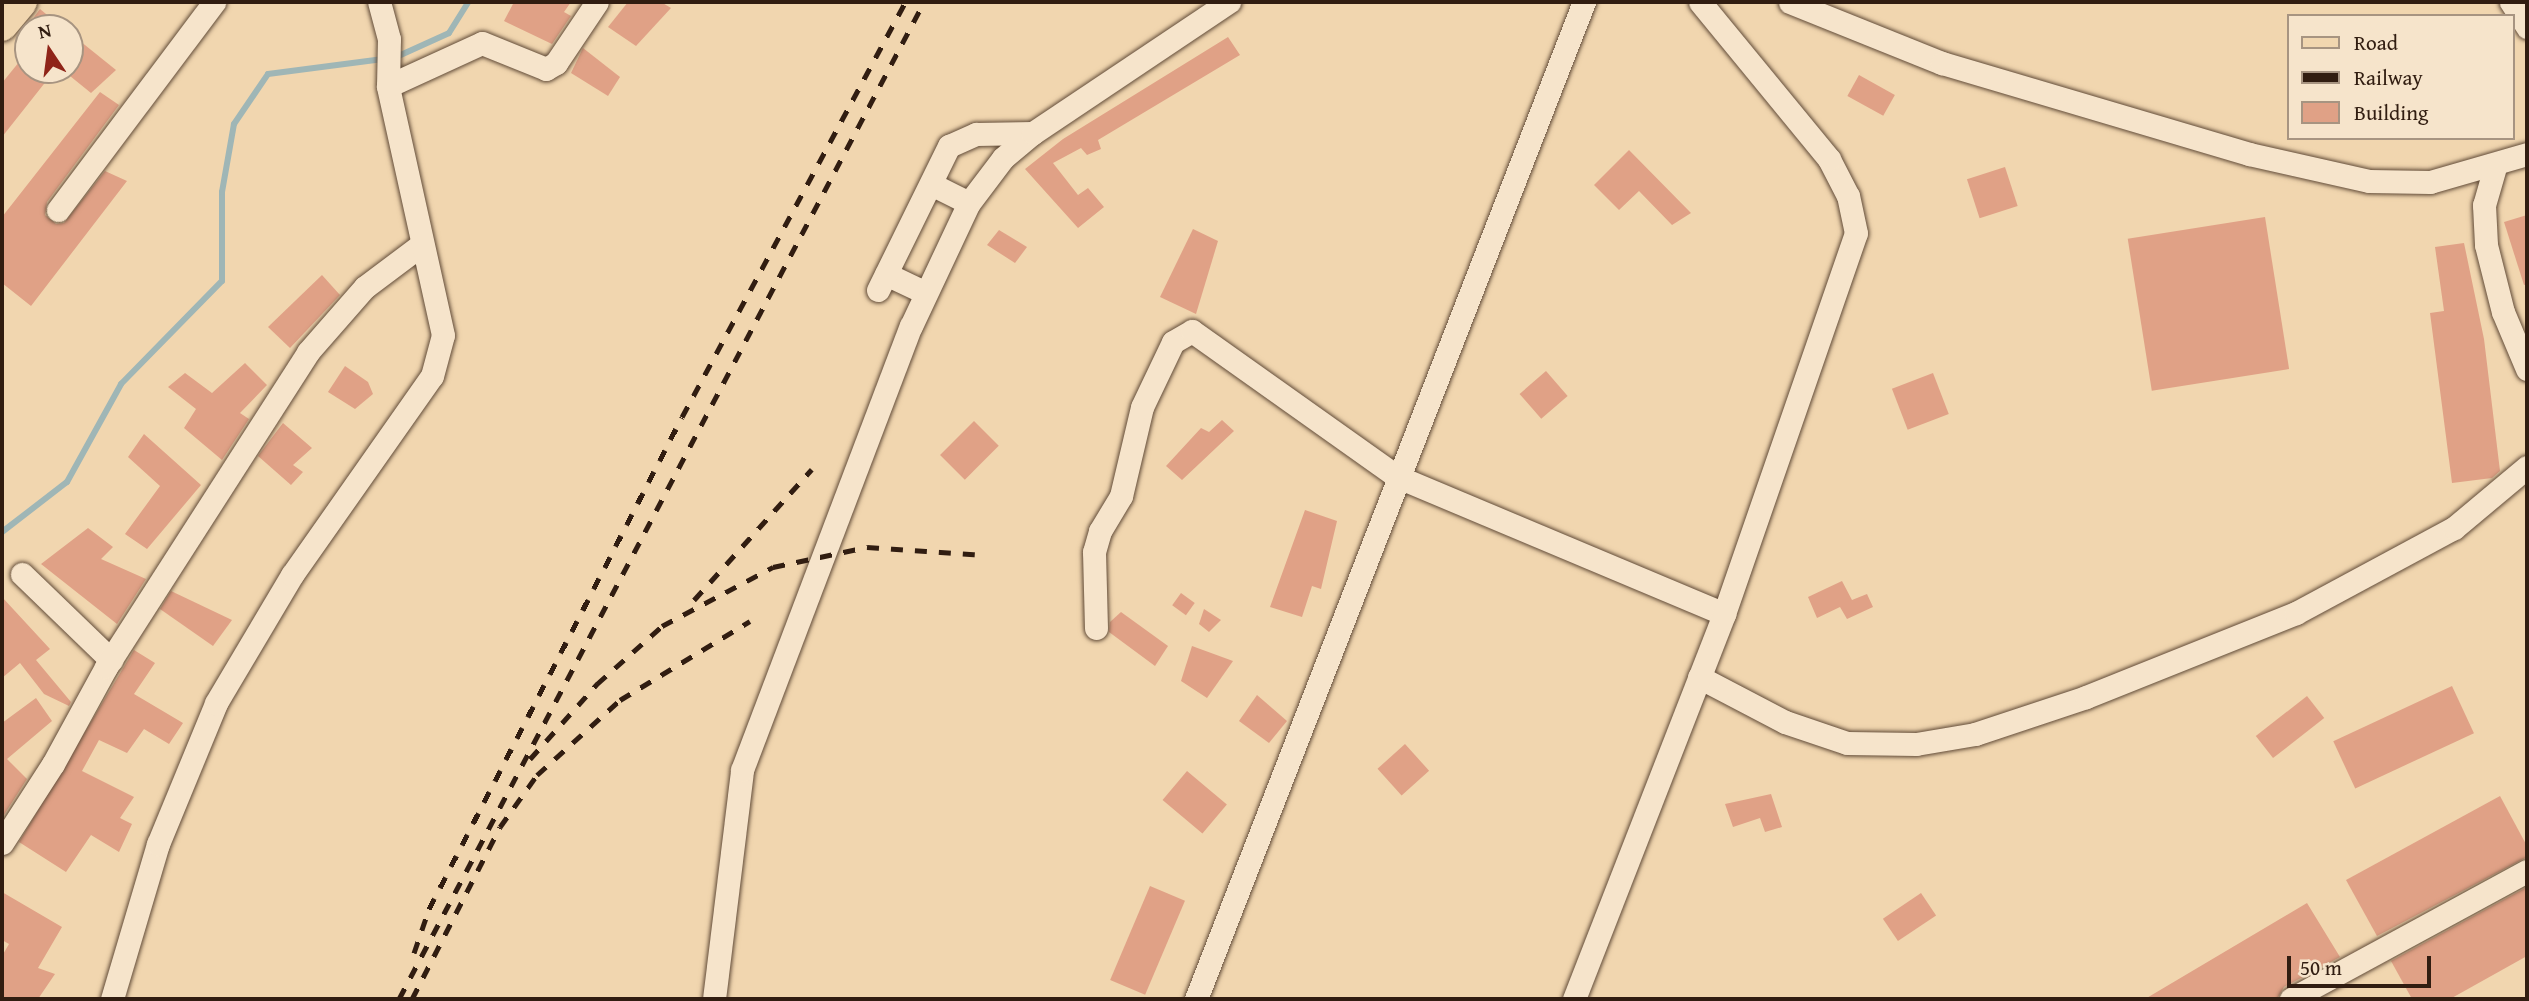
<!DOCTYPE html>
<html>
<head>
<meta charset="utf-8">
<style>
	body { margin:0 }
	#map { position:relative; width:2529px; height:1001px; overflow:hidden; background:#f1d6af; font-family:"Gentium Book Plus",serif }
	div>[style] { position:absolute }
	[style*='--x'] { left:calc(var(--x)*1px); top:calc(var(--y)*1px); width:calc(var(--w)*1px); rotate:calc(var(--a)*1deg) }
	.stream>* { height:6px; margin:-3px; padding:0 3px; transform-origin:3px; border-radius:3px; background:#9fb6b6 }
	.building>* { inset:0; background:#e0a186; transform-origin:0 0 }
	.roads { filter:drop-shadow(0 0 2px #614b38) drop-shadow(0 0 2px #614b38) }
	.minor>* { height:23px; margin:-11.5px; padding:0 11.5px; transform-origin:11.5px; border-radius:11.5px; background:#f6e4cb }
	.major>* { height:30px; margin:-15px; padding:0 15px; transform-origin:15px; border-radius:15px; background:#f1d6af }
	.rail>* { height:5px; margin-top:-2.5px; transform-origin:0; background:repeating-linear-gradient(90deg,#311d11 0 12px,transparent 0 24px) }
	span { translate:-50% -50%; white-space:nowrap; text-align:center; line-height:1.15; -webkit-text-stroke:5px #f6e4cb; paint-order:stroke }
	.frame { position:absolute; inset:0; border:4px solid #311d11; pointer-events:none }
	.legend { position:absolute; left:2287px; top:14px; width:228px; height:126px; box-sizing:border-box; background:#f6e4cb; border:2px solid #a79481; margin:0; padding:9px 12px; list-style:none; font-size:21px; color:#311d11 }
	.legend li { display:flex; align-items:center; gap:14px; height:35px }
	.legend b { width:35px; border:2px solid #a79481 }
	.north { position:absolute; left:14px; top:14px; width:70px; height:70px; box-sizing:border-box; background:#f6e4cb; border:2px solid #a79481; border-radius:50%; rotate:347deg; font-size:19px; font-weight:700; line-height:28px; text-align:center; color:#311d11 }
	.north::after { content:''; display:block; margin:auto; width:24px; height:32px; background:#8f2418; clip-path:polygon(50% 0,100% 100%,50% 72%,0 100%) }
	.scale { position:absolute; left:2287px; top:956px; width:144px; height:32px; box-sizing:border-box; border:4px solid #311d11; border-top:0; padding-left:9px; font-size:21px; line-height:24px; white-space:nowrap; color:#311d11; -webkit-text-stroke:5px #f6e4cb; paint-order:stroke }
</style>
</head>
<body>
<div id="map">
	<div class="stream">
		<div style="--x:394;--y:58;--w:60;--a:-24.4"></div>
		<div style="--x:449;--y:33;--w:36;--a:-58"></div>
		<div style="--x:2;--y:532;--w:82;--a:-37.6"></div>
		<div style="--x:67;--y:482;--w:112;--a:-61.1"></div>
		<div style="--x:121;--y:384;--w:144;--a:-45.6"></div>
		<div style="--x:222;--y:281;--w:89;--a:-90"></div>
		<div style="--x:222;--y:192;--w:69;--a:-80"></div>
		<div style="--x:234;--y:124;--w:60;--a:-55.8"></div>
		<div style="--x:268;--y:74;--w:116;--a:-7.4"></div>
	</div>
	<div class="building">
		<div style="clip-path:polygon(514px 2px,571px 2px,564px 12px,571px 16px,552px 44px,504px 21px)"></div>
		<div style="clip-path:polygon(628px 2px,661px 2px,671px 8px,636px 46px,608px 27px)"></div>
		<div style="clip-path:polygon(40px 9px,63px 28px,26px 28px)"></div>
		<div style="clip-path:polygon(70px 33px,116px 70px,91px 93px,70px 76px)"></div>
		<div style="clip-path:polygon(1228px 37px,1240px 55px,1098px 140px,1101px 149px,1087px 155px,1081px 148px,1053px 163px,1078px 195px,1088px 188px,1104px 207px,1078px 228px,1025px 169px,1063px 139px)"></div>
		<div style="clip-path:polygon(583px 48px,620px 77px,608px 96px,571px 73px)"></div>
		<div style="clip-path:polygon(28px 51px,28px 70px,55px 70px,2px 137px,2px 83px)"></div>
		<div style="left:1859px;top:75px;width:41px;height:24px;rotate:29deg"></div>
		<div style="clip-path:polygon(100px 92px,119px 105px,47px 202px,45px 215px,56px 224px,64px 223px,105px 171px,127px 181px,31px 306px,2px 283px,2px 217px)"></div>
		<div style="clip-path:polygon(1629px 150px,1691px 213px,1672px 225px,1639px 191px,1619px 210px,1594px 185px)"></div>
		<div style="left:2005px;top:167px;width:41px;height:40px;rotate:72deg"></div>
		<div style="clip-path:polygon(2527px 215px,2527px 284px,2524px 285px,2504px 222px)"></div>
		<div style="left:2265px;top:217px;width:154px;height:139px;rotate:81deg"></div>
		<div style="clip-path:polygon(1193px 229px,1218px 241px,1196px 314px,1160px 297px)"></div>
		<div style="clip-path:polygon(999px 230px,1027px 247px,1015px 263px,987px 245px)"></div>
		<div style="clip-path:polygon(2464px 243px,2484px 339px,2500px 471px,2492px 478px,2452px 483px,2430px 313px,2444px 311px,2435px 247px)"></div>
		<div style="clip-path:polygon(322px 275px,340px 295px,290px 348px,268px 327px)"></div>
		<div style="clip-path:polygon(245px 363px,267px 385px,240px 413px,249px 419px,222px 460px,184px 428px,196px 409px,168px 387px,185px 373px,212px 393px)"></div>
		<div style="clip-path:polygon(345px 366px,368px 382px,373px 394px,355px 409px,328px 392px)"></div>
		<div style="left:1546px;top:371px;width:33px;height:35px;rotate:49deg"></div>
		<div style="left:1933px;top:373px;width:44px;height:44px;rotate:69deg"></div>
		<div style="clip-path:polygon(1222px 420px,1234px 431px,1182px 480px,1166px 466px,1201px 428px,1209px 432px)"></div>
		<div style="left:974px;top:421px;width:35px;height:48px;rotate:45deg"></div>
		<div style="clip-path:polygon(283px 423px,312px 448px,293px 465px,303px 472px,291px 485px,258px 456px)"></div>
		<div style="clip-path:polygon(144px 434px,201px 485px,147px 549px,125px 534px,160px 486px,128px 457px)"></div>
		<div style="clip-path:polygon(1305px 510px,1337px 521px,1321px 589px,1312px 586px,1302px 617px,1270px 607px)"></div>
		<div style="clip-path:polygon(88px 528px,113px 547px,101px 559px,146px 579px,117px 624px,41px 564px)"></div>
		<div style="clip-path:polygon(1842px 581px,1852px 600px,1867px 594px,1873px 607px,1847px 619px,1840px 607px,1817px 618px,1808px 597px)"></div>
		<div style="clip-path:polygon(171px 591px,232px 620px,213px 646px,160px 609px)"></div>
		<div style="left:1181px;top:593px;width:17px;height:15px;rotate:36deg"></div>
		<div style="clip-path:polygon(2px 597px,50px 649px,36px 660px,71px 702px,69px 706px,44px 694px,20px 663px,2px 678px)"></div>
		<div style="clip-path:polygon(1204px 609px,1221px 620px,1209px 632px,1199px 624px)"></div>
		<div style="clip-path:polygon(1121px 612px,1168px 646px,1155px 666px,1109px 632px,1110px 622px)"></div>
		<div style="clip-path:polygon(1192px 646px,1233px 661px,1207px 698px,1181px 681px)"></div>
		<div style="clip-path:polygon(134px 650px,155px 663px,134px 694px,183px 723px,169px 744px,144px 729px,127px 753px,99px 740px,82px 771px,134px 797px,120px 818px,132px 824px,119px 852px,91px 835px,66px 872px,19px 842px)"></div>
		<div style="left:2452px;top:686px;width:52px;height:131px;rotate:65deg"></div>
		<div style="clip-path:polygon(1257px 695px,1287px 721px,1269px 743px,1239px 721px)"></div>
		<div style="left:2307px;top:696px;width:28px;height:65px;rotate:52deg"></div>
		<div style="clip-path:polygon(36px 698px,52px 721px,7px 759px,27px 779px,2px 818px,2px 723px)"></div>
		<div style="left:1405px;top:744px;width:36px;height:37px;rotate:48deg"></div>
		<div style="left:1187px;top:771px;width:52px;height:38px;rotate:40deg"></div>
		<div style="clip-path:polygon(1771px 794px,1782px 827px,1765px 832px,1760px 818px,1733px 827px,1725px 804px)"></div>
		<div style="clip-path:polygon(2500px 796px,2527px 846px,2527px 857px,2377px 936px,2346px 880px)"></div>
		<div style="left:1150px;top:886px;width:38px;height:102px;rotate:23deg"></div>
		<div style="clip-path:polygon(2527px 887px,2527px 956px,2450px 999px,2412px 999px,2391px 961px)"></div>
		<div style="clip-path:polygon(2px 892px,62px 927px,38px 968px,55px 974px,38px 999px,2px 999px,2px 956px,9px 944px,2px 940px)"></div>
		<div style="left:1921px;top:893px;width:27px;height:46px;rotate:56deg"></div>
		<div style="clip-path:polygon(2307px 903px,2340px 957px,2284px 987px,2277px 999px,2145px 999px)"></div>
	</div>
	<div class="roads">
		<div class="minor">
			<div style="--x:1790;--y:2;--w:164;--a:21.9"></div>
			<div style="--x:1942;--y:63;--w:320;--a:16.5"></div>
			<div style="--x:2249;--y:154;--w:123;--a:12.7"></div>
			<div style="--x:2369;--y:181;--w:61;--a:0.9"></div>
			<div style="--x:2430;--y:182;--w:101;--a:-16.1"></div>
			<div style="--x:2511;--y:2;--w:30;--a:57"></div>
			<div style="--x:388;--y:86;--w:103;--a:-24.6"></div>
			<div style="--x:482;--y:43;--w:69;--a:22.1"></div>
			<div style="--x:546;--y:69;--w:12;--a:-31"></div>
			<div style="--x:556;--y:63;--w:73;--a:-56.1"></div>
			<div style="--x:2495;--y:167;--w:40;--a:106"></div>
			<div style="--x:2484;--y:205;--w:40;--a:87.1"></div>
			<div style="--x:2486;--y:245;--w:69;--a:75.8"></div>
			<div style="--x:2503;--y:312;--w:62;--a:67.2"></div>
			<div style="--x:931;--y:184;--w:42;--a:26.6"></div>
			<div style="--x:58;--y:210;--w:260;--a:-53.1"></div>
			<div style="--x:886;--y:274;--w:44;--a:25.4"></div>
			<div style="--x:878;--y:290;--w:161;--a:-63.8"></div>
			<div style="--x:949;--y:146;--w:30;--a:-24"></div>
			<div style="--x:976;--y:134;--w:57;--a:-1"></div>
			<div style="--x:22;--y:574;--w:124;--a:44"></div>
			<div style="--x:1096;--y:628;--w:76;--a:-91.5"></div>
			<div style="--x:1094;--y:552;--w:22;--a:-74"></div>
			<div style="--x:1100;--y:531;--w:41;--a:-59"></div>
			<div style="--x:1121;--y:496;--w:91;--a:-76.7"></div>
			<div style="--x:1142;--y:407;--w:72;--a:-64.5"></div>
			<div style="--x:1173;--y:342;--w:22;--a:-30"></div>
			<div style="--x:1192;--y:331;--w:250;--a:35.4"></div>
			<div style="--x:1396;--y:476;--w:356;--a:22.8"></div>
			<div style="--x:1699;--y:677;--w:97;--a:27.6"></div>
			<div style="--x:1785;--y:722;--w:65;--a:18.7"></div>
			<div style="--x:1847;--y:743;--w:69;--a:0.8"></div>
			<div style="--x:1916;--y:744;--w:60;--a:-9.6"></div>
			<div style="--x:1975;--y:734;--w:117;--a:-18.4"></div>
			<div style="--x:2086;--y:697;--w:226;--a:-21.8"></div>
			<div style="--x:2296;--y:613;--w:179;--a:-28.3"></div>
			<div style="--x:2454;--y:528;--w:95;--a:-39.9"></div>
			<div style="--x:2;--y:843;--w:94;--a:-57.2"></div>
			<div style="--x:53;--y:764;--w:111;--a:-61.3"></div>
			<div style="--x:106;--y:667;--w:374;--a:-57.3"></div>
			<div style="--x:308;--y:352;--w:86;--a:-48.8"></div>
			<div style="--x:365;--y:287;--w:70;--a:-36.9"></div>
			<div style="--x:112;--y:999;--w:162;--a:-73.5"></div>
			<div style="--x:158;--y:844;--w:152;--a:-67.6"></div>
			<div style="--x:216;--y:703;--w:149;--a:-59.3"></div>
			<div style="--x:292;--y:575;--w:243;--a:-54.9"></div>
			<div style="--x:432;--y:376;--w:42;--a:-75"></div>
			<div style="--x:443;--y:335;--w:255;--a:-102.5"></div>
			<div style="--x:388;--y:86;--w:47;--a:-88.8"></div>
			<div style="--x:389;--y:39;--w:38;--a:-105"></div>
			<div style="--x:714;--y:999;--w:231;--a:-83"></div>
			<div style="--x:742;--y:770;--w:475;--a:-69.2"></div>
			<div style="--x:911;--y:326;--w:136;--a:-64.8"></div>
			<div style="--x:969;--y:203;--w:56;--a:-52.9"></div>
			<div style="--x:1003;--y:158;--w:39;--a:-40"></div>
			<div style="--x:1033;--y:133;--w:236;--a:-33.8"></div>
			<div style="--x:1196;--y:999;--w:1070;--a:-68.74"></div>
			<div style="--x:1574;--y:999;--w:413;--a:-68.7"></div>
			<div style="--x:1724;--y:614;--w:403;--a:-70.9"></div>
			<div style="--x:1856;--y:233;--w:38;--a:-102"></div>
			<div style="--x:1848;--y:196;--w:42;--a:-117.2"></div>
			<div style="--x:1829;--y:159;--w:203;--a:-129.4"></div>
			<div style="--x:2291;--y:999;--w:268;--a:-28.5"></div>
		</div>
		<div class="major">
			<div style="--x:2;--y:26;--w:31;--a:-50"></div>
		</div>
	</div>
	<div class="rail">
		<div style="--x:694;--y:600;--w:176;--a:-48"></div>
		<div style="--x:530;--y:759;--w:101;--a:-48.2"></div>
		<div style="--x:597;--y:684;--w:87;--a:-41.7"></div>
		<div style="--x:662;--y:626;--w:126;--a:-28"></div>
		<div style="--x:773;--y:567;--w:96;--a:-12"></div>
		<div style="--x:867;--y:547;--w:118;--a:3.9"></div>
		<div style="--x:414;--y:953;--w:46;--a:-71.2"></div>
		<div style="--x:429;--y:909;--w:553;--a:-62.79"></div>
		<div style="--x:682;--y:417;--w:471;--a:-61.7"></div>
		<div style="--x:399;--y:999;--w:1127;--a:-62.23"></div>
		<div style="--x:412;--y:999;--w:193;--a:-62.9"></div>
		<div style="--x:500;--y:827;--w:64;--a:-54.6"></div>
		<div style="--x:537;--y:775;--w:112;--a:-42.1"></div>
		<div style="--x:620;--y:700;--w:152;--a:-31.3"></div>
	</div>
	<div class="frame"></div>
	<ul class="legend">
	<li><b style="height:9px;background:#f1d6af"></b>Road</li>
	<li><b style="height:9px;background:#311d11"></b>Railway</li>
	<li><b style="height:19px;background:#e0a186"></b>Building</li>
	</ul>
	<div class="north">N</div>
	<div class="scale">50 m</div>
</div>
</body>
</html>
